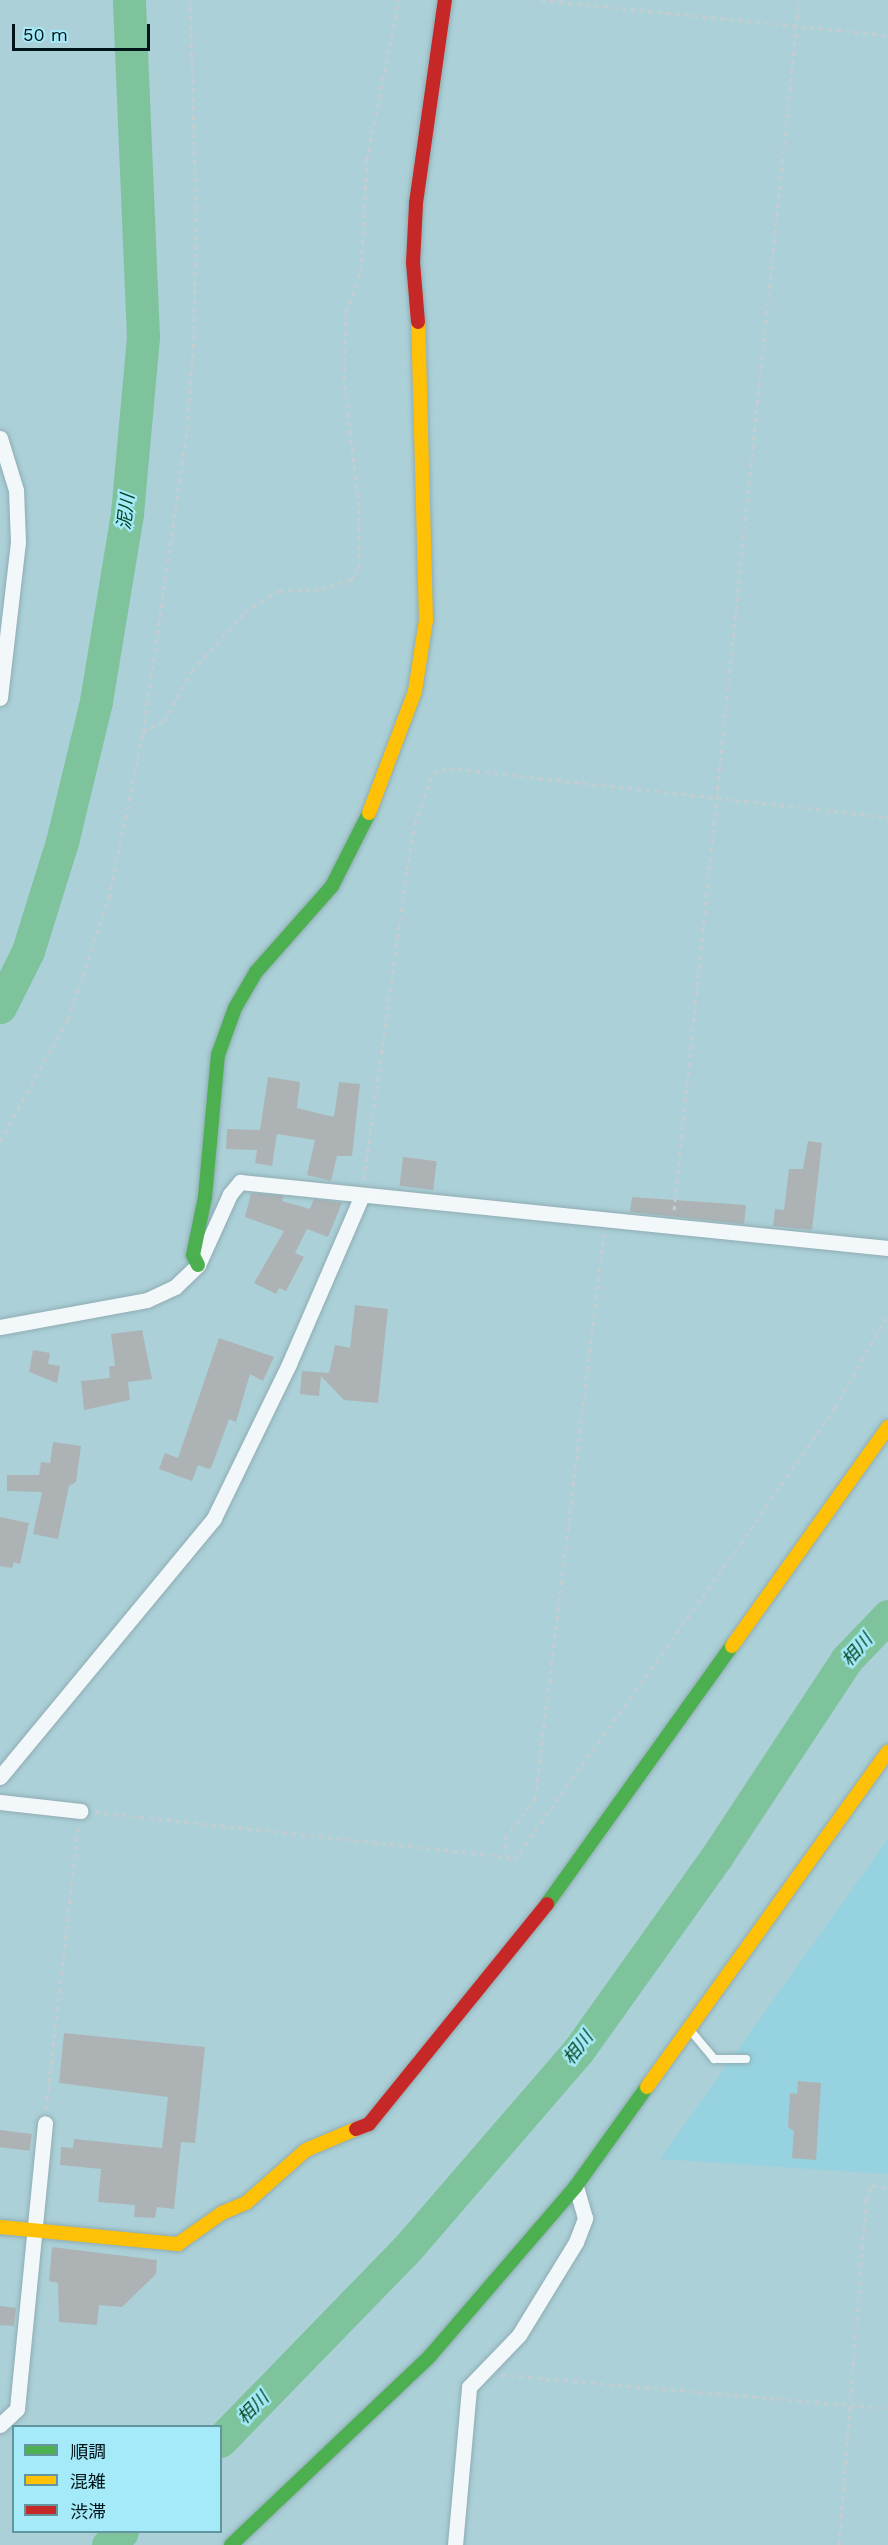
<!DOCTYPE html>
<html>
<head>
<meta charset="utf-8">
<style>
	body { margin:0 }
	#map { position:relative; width:888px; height:2545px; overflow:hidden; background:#abd0d8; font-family:"Work Sans","Noto Sans JP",sans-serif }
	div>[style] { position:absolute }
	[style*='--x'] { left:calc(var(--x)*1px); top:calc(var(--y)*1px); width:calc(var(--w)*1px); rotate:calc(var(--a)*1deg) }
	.built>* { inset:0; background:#96d2df }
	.river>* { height:33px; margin:-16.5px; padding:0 16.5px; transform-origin:16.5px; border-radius:16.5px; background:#7ec39c }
	.building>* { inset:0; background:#adb3b4; transform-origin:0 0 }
	.path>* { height:3px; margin-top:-1.5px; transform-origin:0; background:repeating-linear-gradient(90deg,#c2cdd0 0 4.5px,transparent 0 9px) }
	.roads { filter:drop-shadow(0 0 2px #8facb2) drop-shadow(0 0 2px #8facb2) }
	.lane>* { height:8px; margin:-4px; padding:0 4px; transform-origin:4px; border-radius:4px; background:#f2f8f9 }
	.street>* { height:15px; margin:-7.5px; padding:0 7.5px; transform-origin:7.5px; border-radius:7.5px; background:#f2f8f9 }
	.fast>* { height:14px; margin:-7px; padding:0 7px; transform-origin:7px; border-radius:7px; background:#4caf50 }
	.slow>* { height:14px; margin:-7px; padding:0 7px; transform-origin:7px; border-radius:7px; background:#ffc107 }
	.jam>* { height:14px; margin:-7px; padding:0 7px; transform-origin:7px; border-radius:7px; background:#c62828 }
	span { translate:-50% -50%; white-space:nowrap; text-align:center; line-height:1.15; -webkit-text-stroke:4.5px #a5eaf8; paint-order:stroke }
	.water-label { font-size:18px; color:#00441f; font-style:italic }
	.legend { position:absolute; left:12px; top:2425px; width:210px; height:108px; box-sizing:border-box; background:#a5eaf8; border:2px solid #63959f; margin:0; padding:8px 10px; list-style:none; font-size:18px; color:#00151a }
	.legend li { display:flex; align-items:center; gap:12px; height:30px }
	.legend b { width:30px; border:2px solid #63959f }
	.scale { position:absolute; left:12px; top:24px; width:138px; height:27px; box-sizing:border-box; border:3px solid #00151a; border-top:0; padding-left:8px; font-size:18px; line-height:21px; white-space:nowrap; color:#00151a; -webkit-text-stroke:4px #a5eaf8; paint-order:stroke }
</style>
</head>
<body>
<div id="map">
	<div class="built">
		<div style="clip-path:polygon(888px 1839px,888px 2174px,660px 2159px)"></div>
	</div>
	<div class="river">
		<div style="--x:0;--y:1007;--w:63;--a:-63.4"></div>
		<div style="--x:28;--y:951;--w:114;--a:-72.7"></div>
		<div style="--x:62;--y:842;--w:145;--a:-76.4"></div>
		<div style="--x:96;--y:701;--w:191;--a:-80.6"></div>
		<div style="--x:127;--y:513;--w:177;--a:-84.8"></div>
		<div style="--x:143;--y:337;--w:337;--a:-92.4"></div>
		<div style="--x:220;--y:2441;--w:267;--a:-45.8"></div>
		<div style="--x:406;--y:2250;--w:263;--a:-49.2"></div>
		<div style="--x:578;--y:2051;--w:239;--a:-54.5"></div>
		<div style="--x:717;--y:1856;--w:235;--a:-56.6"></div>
		<div style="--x:846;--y:1660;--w:61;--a:-46.3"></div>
		<div style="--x:108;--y:2545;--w:19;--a:-43"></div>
	</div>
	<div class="building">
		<div style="clip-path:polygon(268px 1077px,300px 1082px,297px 1108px,334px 1117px,339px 1082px,360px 1084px,352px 1156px,337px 1156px,331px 1181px,307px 1175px,315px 1140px,277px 1134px,272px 1166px,255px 1163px,257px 1150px,226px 1149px,227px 1129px,260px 1130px)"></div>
		<div style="clip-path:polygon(808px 1141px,822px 1143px,812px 1230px,773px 1226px,775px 1209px,784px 1210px,789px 1169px,803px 1169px)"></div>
		<div style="left:403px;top:1157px;width:34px;height:29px;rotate:7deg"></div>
		<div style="clip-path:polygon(251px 1193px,284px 1196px,282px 1201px,310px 1209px,314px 1199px,342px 1203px,328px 1237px,307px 1229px,295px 1253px,304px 1257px,286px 1291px,279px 1288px,276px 1294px,254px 1283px,284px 1231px,245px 1217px)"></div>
		<div style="clip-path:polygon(632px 1197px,746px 1205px,744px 1224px,630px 1212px)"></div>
		<div style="clip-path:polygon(355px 1305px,388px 1309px,378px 1403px,344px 1400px,321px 1376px,319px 1396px,300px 1394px,302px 1371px,329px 1373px,335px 1345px,350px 1348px)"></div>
		<div style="clip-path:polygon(142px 1330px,152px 1379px,128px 1382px,130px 1400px,84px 1410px,81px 1381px,110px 1378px,109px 1366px,115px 1366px,111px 1334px)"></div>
		<div style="clip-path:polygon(219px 1338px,274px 1357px,263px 1381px,250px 1374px,236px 1422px,229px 1419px,212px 1466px,209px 1469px,198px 1465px,192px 1481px,159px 1469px,165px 1453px,178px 1458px)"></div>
		<div style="clip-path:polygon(33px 1350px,50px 1353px,48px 1364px,60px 1366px,57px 1383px,29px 1372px)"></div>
		<div style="clip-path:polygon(53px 1442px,81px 1446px,76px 1482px,69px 1486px,58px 1539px,33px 1534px,42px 1492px,7px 1491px,7px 1475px,39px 1475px,41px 1462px,50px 1463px)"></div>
		<div style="clip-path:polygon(0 1517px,29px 1523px,20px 1564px,14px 1562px,12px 1568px,0 1566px)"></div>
		<div style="clip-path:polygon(64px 2033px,205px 2047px,195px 2143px,181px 2142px,174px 2209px,157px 2207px,155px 2218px,134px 2217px,135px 2205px,98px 2202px,101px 2169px,60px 2165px,61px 2147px,73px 2148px,74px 2139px,162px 2148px,168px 2097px,59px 2083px)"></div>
		<div style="clip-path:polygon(798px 2081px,821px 2083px,816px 2160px,792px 2158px,794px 2131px,788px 2127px,790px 2093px,797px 2094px)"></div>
		<div style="left:0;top:2130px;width:32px;height:17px;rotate:7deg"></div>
		<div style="clip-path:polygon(52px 2247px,157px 2260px,156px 2274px,122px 2307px,99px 2305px,97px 2325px,59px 2322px,58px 2283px,49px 2281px)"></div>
		<div style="clip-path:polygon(0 2306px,16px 2308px,14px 2326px,0 2325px)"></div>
	</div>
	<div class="path">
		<div style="--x:541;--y:0;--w:349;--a:5.8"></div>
		<div style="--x:143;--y:732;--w:24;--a:-28"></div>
		<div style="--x:164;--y:721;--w:57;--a:-60.8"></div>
		<div style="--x:192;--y:671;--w:79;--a:-48.1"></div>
		<div style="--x:245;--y:612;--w:40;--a:-32"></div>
		<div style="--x:279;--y:591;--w:42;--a:-2.7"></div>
		<div style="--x:321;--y:589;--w:31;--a:-17"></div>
		<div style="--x:351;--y:580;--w:15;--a:-58"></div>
		<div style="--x:359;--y:567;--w:61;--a:-90"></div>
		<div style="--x:359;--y:506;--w:127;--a:-96.8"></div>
		<div style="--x:344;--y:380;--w:68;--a:-88.3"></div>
		<div style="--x:346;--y:312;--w:44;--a:-69.9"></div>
		<div style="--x:361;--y:271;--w:111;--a:-86.9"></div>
		<div style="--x:367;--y:160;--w:163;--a:-78.7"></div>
		<div style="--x:0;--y:1141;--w:140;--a:-60.9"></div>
		<div style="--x:68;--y:1019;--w:128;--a:-71.3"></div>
		<div style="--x:109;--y:898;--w:169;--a:-78.4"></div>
		<div style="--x:143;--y:732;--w:306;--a:-81.7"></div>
		<div style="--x:187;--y:429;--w:90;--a:-85.6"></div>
		<div style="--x:194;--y:339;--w:130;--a:-89.1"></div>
		<div style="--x:196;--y:209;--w:209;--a:-91.6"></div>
		<div style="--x:364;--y:1179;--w:312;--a:-82.1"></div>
		<div style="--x:407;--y:870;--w:47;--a:-80.1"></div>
		<div style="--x:415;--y:824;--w:54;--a:-70.6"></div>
		<div style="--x:433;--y:773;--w:17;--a:-17"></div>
		<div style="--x:449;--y:768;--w:442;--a:6.4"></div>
		<div style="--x:674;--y:1210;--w:1216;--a:-84.1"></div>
		<div style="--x:95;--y:1812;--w:414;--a:6.2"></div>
		<div style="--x:507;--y:1857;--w:19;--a:-96"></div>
		<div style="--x:505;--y:1838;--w:49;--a:-52.4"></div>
		<div style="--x:535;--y:1799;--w:569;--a:-83.04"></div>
		<div style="--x:507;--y:1857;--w:8;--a:23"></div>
		<div style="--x:514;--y:1860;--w:388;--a:-54.4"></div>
		<div style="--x:740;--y:1544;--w:166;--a:-55.1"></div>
		<div style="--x:835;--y:1408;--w:108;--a:-60.6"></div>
		<div style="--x:46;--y:2109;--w:285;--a:-83.5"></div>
		<div style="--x:501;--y:2375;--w:388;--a:4.9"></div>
		<div style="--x:839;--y:2545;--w:346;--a:-85.5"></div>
		<div style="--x:866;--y:2200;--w:15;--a:-67"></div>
		<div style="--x:872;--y:2186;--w:16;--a:4"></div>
	</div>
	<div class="roads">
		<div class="lane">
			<div style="--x:690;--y:2030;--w:38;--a:50"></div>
			<div style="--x:714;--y:2059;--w:32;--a:0"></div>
		</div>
		<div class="street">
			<div style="--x:0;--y:438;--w:54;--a:72.9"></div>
			<div style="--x:16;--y:490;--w:52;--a:87.8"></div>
			<div style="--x:18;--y:542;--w:157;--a:96.6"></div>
			<div style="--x:0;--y:1327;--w:149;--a:-10.4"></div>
			<div style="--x:147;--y:1300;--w:31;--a:-25"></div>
			<div style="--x:175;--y:1287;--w:32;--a:-44"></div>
			<div style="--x:198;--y:1265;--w:78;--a:-65.7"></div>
			<div style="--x:230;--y:1194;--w:16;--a:-50"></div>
			<div style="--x:240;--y:1182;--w:651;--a:5.82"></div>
			<div style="--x:0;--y:1777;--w:336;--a:-50.4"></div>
			<div style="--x:214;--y:1518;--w:171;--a:-64"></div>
			<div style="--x:289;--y:1364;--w:184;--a:-66.6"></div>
			<div style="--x:0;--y:1802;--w:81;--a:6.4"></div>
			<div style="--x:0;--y:2425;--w:23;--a:-43"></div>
			<div style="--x:17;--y:2409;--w:287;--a:-84.4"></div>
			<div style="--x:455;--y:2545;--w:159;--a:-84.9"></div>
			<div style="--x:469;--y:2387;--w:72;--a:-46.1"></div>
			<div style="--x:519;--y:2335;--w:109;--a:-58.5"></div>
			<div style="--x:576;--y:2242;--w:26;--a:-69"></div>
			<div style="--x:585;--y:2218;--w:33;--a:-106"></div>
		</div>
		<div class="fast">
			<div style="--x:198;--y:1265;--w:11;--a:-117"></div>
			<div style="--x:193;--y:1255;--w:59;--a:-78.3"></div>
			<div style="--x:205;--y:1197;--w:143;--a:-84.8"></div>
			<div style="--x:218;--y:1055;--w:50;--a:-70.1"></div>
			<div style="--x:235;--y:1008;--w:42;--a:-59.7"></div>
			<div style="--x:256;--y:972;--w:115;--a:-48.5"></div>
			<div style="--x:332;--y:886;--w:82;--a:-63.1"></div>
			<div style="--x:547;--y:1904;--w:317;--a:-54.4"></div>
			<div style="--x:231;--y:2545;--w:274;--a:-43.5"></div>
			<div style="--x:430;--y:2356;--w:224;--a:-49.3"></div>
			<div style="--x:576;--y:2186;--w:122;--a:-54.4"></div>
		</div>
		<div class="slow">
			<div style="--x:369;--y:813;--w:130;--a:-69.3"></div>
			<div style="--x:415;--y:691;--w:72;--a:-81.2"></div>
			<div style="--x:426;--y:620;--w:298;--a:-91.5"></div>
			<div style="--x:732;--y:1646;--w:269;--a:-54.5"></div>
			<div style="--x:647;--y:2087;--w:413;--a:-54.3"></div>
			<div style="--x:0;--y:2227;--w:179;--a:5.5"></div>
			<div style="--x:178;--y:2244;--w:54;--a:-35.2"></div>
			<div style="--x:222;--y:2213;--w:26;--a:-23"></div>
			<div style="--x:246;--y:2203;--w:80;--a:-41.5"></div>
			<div style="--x:306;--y:2150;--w:54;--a:-22.8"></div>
		</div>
		<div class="jam">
			<div style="--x:418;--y:322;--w:59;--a:-94.8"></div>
			<div style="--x:413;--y:263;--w:60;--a:-87.1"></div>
			<div style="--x:416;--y:203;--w:205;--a:-81.9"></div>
			<div style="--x:356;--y:2129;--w:14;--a:-21"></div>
			<div style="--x:369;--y:2124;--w:283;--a:-51"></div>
		</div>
	</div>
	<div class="water-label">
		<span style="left:126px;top:512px;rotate:-83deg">泥川</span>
		<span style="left:857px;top:1650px;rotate:-49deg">相川</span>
		<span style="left:578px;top:2048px;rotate:-52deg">相川</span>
		<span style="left:253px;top:2408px;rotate:-46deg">相川</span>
	</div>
	<ul class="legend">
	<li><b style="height:8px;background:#4caf50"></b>順調</li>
	<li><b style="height:8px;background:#ffc107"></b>混雑</li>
	<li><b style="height:8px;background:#c62828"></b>渋滞</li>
	</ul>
	<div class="scale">50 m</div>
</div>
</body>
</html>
